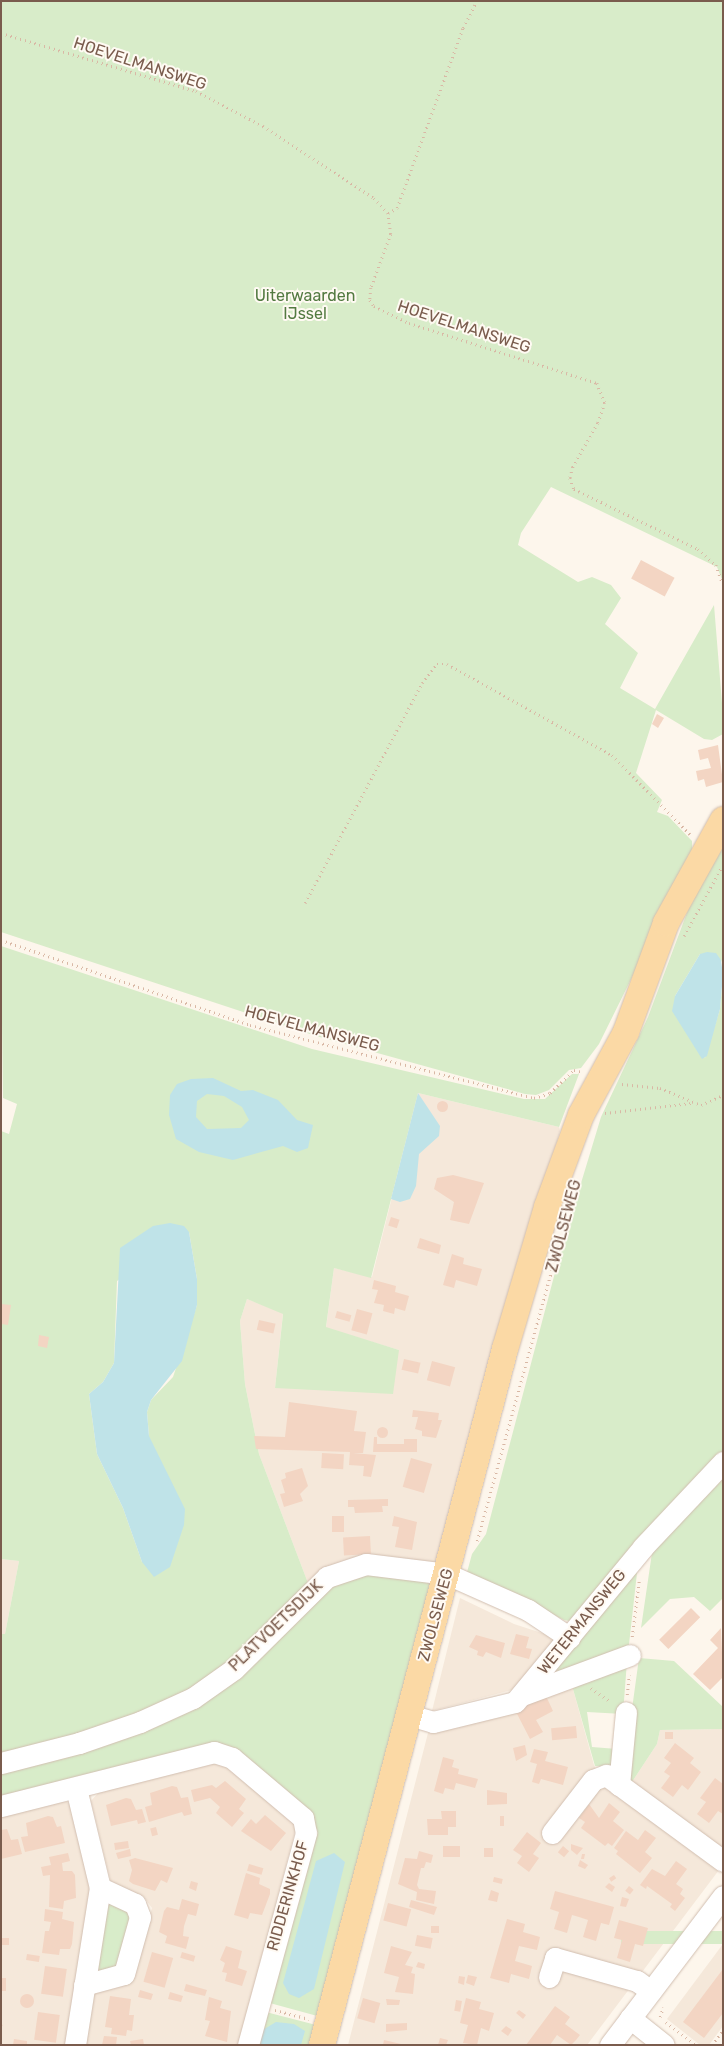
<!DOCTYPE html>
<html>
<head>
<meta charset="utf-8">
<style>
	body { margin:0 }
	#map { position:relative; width:724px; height:2046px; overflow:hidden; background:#fdf6ec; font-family:Rubik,sans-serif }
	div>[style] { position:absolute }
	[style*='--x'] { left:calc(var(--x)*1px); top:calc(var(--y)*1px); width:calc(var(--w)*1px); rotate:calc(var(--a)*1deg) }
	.residential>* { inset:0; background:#f5e8da }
	.green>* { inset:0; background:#d8ecc9; transform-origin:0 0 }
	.water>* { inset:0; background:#bfe3e8 }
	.building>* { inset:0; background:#f3d5c3; transform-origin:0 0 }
	.round { border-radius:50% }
	.path>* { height:2.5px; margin-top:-1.25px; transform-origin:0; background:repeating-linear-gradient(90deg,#d9b8a5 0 1px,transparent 0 5px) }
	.roads { filter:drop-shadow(0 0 1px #d1beb0) drop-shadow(0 0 1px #d1beb0) }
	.minor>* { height:21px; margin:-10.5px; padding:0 10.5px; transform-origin:10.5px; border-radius:10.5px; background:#fff }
	.major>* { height:26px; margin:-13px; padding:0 13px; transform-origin:13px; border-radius:13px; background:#fbd9a5 }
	span { translate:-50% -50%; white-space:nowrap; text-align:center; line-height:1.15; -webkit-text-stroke:4px #fffaf3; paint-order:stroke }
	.street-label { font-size:16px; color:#7a5c4d }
	.park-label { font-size:16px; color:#537a41 }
	.frame { position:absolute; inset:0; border:2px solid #7a5c4d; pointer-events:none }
</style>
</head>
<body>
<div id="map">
	<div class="residential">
		<div style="clip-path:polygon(418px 1093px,559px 1127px,560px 1131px,440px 1567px,308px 1583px,259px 1454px,245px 1384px,240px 1321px,247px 1299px,283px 1313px,275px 1388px,399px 1350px,326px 1328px,334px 1268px,372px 1277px)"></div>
		<div style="clip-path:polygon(1px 1559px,19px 1561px,5px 1634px,1px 1634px)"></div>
		<div style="clip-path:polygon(460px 1598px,514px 1624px,557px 1638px,512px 1690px,432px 1711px)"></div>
		<div style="clip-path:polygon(571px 1682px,594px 1765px,605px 1788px,719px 1870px,587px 2045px,348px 2045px,428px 1733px,511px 1708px)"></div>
		<div style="clip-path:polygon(723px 1729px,723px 1850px,630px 1785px,657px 1744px,660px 1730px)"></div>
		<div style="clip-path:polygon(218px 1762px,227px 1763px,297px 1824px,238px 2045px,85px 2045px,91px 1997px,96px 1991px,131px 1977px,152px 1908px,143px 1896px,111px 1883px,91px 1801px,99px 1792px)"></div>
		<div style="clip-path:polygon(61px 1799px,72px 1805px,92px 1888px,67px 2045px,1px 2045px,1px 1815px)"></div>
		<div style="clip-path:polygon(723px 1944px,723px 2026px,709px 2045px,700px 2045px,667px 2019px)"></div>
	</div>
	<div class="green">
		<div style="clip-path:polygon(1px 1px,723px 1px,723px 582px,717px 567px,551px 487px,521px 533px,518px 545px,578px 582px,592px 577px,611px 585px,621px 598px,605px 624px,638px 653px,620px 688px,655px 709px,714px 605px,722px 703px,723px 734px,712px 740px,704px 739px,656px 710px,636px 773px,662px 800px,657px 812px,668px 816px,692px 841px,692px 856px,599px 1044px,581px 1068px,569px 1070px,549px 1090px,536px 1095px,525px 1094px,316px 1036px,1px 932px)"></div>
		<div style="clip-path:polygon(723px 844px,723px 965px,721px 960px,700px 954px,675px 996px,705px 1058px,720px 1009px,723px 975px,723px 1454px,569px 1621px,564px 1620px,511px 1593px,466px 1576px,472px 1554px,486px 1534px,562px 1246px,601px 1117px,648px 1017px,694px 894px)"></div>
		<div style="clip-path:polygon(evenodd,1px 946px,312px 1049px,524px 1099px,545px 1099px,572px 1074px,579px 1074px,559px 1127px,418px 1093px,371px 1278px,334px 1268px,326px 1327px,399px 1350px,393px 1394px,275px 1388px,283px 1314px,247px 1299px,240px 1321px,245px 1384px,259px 1454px,308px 1583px,201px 1687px,153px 1710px,1px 1761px,1px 1634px,5px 1634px,19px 1561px,1px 1559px,1px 1131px,9px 1134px,17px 1104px,3px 1098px,1px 946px,189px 1232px,197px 1279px,197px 1305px,173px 1377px,151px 1400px,147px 1412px,149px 1436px,142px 1562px,123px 1508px,97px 1454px,89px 1394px,103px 1382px,114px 1363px,117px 1281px,189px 1232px)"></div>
		<div style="clip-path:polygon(723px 1475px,723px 1598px,710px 1611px,694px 1597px,670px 1599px,641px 1628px,653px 1546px)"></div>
		<div style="clip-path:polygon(638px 1564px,628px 1653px,547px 1681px,552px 1668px)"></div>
		<div style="clip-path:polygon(351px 1572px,429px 1582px,432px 1588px,321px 2017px,266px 2002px,313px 1835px,233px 1749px,1px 1803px,1px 1770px,184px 1705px,314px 1593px)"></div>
		<div style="clip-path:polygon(639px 1658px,674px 1661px,723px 1707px,723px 1729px,660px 1730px,657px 1744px,630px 1785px,625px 1760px)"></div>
		<div style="clip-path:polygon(627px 1661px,623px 1714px,587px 1712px,592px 1747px,617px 1749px,618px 1767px,595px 1766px,571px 1682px)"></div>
		<div style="clip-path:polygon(111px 1903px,132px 1911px,121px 1967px,94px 1977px,105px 1907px)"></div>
		<div style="left:723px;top:1931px;width:13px;height:102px;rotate:90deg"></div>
		<div style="clip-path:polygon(262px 2011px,320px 2026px,315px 2045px,252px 2045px)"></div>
	</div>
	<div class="water">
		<div style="clip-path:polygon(707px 952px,716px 953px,721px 960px,723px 975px,720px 1009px,707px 1056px,702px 1059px,672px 1011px,675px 996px,700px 954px)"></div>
		<div style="clip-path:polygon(evenodd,213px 1078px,241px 1091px,253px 1090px,278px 1100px,297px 1120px,313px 1125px,308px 1148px,297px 1152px,283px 1146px,233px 1160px,199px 1152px,176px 1139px,169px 1115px,170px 1095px,177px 1084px,191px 1079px,213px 1078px,207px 1094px,224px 1096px,242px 1107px,249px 1120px,241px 1128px,207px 1129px,196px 1117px,197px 1101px,207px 1094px)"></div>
		<div style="clip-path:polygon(418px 1093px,440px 1126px,439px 1136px,419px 1154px,416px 1186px,410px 1199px,400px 1202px,391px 1199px)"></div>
		<div style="clip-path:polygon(170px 1223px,184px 1226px,189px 1232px,197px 1279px,197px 1305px,182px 1361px,151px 1400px,147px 1412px,149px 1436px,185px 1509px,184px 1525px,170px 1567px,154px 1577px,142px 1562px,123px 1508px,97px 1454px,89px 1394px,103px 1382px,114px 1363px,120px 1248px,153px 1226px)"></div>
		<div style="clip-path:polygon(334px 1853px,345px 1862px,314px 1989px,299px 1998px,289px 1994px,283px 1983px,316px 1861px)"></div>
		<div style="clip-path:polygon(276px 2022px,294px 2024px,305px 2031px,301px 2045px,257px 2045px,261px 2031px)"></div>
	</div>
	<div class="building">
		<div style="left:641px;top:560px;width:38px;height:21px;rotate:28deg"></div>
		<div style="clip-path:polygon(657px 714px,664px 718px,658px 728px,652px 724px)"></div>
		<div style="clip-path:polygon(718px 745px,723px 782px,706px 787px,704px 779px,698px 781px,696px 771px,711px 768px,708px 758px,700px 760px,698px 750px)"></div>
		<div class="round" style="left:436.5px;top:1100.5px;width:11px;height:11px"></div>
		<div style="clip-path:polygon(453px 1175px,484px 1183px,469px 1224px,450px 1220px,454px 1202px,434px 1189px,437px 1178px)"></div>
		<div style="left:391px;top:1217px;width:9px;height:9px;rotate:18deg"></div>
		<div style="clip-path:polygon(420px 1238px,441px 1245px,439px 1254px,417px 1248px)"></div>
		<div style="clip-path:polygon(452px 1254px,464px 1258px,463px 1264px,482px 1269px,477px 1286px,456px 1280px,454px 1288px,443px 1285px)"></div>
		<div style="clip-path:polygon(374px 1280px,396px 1286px,395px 1292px,409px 1296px,405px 1311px,395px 1308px,394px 1314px,383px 1311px,384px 1305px,374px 1303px,378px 1290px,372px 1289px)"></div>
		<div style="clip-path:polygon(1px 1304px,11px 1305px,8px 1325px,1px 1324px)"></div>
		<div style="left:357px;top:1309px;width:16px;height:22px;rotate:15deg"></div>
		<div style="left:337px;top:1311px;width:15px;height:7px;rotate:16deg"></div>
		<div style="left:259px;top:1320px;width:17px;height:10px;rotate:13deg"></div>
		<div style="clip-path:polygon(39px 1335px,49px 1337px,47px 1348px,38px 1346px)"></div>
		<div style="left:404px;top:1359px;width:17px;height:11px;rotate:13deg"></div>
		<div style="left:432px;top:1361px;width:24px;height:20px;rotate:15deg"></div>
		<div style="clip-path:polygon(289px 1402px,357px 1411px,354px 1431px,366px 1432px,363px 1453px,353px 1453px,376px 1455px,371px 1477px,363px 1476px,364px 1466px,349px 1465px,350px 1452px,256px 1449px,254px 1436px,285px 1437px)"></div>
		<div style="clip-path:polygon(413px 1410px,439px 1413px,438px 1420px,442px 1420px,436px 1438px,422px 1436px,422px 1431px,415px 1429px,418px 1417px,412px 1417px)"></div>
		<div class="round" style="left:376.5px;top:1426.5px;width:11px;height:11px"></div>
		<div style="clip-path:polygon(374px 1437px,377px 1437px,377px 1444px,404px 1444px,404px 1439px,417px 1439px,417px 1452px,373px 1452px)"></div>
		<div style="left:322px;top:1453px;width:22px;height:15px;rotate:3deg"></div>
		<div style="left:411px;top:1458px;width:22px;height:30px;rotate:16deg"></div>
		<div style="clip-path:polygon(302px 1468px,308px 1486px,300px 1494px,303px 1501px,284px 1507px,280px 1494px,285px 1493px,281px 1480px,286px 1478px,285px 1473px)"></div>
		<div style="clip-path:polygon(388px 1499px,388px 1506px,382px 1506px,383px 1512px,355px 1513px,354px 1507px,348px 1507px,348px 1500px)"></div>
		<div style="left:332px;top:1516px;width:12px;height:16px"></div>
		<div style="clip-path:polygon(394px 1516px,417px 1522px,412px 1550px,395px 1547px,399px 1527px,392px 1526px)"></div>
		<div style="left:370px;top:1536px;width:18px;height:27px;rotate:87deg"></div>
		<div style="left:691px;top:1608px;width:13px;height:45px;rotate:45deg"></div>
		<div style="clip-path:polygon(721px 1628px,723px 1677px,710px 1690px,693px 1674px,718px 1648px,710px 1640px)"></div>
		<div style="clip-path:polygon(516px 1634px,529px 1637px,526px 1648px,532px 1649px,529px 1659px,510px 1654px)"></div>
		<div style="clip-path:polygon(476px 1635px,505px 1643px,501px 1658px,486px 1652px,483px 1657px,477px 1655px,478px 1651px,469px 1647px)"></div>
		<div style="clip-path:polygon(546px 1696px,553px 1711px,536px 1720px,543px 1732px,530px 1739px,515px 1710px)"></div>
		<div style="left:576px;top:1726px;width:12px;height:25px;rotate:85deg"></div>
		<div style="left:665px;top:1732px;width:8px;height:7px"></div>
		<div style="clip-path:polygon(675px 1743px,694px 1758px,690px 1763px,701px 1772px,688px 1790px,682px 1785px,673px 1797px,661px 1788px,670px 1776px,664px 1772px,671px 1763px,664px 1758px)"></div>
		<div style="clip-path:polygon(525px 1745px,527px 1755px,516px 1761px,513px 1748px)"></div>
		<div style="clip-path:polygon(534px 1749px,548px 1752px,545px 1761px,568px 1767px,563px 1785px,541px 1779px,539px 1784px,532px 1782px,537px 1764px,530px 1762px)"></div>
		<div style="clip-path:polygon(443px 1757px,454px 1760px,452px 1767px,459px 1769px,458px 1774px,478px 1779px,475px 1788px,456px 1783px,454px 1790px,445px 1788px,443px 1794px,434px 1791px)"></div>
		<div style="clip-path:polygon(715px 1778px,723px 1784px,723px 1814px,718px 1811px,709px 1823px,697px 1814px,706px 1802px,700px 1798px)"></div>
		<div style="clip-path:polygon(225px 1781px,246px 1799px,239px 1809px,244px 1813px,232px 1827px,216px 1813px,220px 1807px,210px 1798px,194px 1802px,191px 1790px,212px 1785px,216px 1788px)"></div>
		<div style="clip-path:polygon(172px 1786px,177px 1787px,181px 1798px,188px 1797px,192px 1814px,184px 1816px,182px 1812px,149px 1822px,145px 1807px,152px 1805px,150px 1793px)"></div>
		<div style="clip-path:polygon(487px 1790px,507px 1793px,507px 1804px,487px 1805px)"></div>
		<div style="clip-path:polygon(126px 1798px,131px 1799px,136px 1810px,142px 1809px,146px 1822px,138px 1824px,137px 1820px,111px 1826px,106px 1805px)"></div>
		<div style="clip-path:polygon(609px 1803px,620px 1812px,613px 1821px,624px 1830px,612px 1846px,608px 1843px,605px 1846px,581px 1828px,585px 1822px,579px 1818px,589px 1804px,599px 1818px)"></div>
		<div style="clip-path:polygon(441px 1811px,456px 1811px,456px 1827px,448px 1827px,448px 1835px,428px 1835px,427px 1819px,442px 1819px)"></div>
		<div style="clip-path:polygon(265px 1815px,286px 1833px,271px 1851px,241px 1831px,251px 1819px,256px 1824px)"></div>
		<div style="clip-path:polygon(48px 1816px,53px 1817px,57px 1827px,61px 1826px,65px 1843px,25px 1852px,21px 1837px,28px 1836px,26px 1823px)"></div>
		<div style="left:500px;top:1816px;width:4px;height:10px"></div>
		<div style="left:156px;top:1827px;width:8px;height:6px;rotate:76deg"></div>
		<div style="clip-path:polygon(7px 1829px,11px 1840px,18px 1839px,22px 1854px,1px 1859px,1px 1830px)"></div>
		<div style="clip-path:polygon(645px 1830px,656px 1838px,645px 1852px,652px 1858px,640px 1873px,616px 1854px,618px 1851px,614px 1848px,626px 1831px,638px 1840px)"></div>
		<div style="clip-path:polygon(527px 1832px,541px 1843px,533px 1854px,539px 1858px,529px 1872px,517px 1863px,522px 1856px,513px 1850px)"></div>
		<div style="left:128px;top:1841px;width:7px;height:14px;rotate:82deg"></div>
		<div style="clip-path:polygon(571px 1844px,583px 1848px,577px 1855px,571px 1850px)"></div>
		<div style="left:443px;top:1846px;width:17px;height:11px"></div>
		<div style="left:563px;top:1846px;width:8px;height:8px;rotate:40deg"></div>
		<div style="left:484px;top:1848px;width:9px;height:9px"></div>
		<div style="clip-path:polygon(130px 1849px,131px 1856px,118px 1859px,116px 1853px)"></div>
		<div style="clip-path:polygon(419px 1851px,433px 1855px,431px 1863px,426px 1862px,424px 1868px,421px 1868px,417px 1885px,419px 1889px,436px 1891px,434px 1904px,416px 1900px,417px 1892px,398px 1884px,405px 1858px,417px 1859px)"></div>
		<div style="clip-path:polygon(68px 1853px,70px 1861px,62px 1863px,63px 1871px,72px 1871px,75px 1875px,76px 1898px,64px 1901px,63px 1909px,49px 1907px,50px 1875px,43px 1876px,41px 1867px,51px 1865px,49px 1857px)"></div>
		<div style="clip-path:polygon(582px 1854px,585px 1854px,584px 1859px,581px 1859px)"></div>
		<div style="clip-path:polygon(135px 1858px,173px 1868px,167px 1883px,161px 1880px,155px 1891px,133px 1884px,129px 1881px,132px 1870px,129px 1860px)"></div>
		<div style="clip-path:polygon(580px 1860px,588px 1865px,585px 1869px,578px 1866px)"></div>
		<div style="clip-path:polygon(676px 1861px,687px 1869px,676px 1884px,683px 1889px,680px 1894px,685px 1898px,675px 1911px,670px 1907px,672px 1904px,647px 1886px,646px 1889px,640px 1885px,652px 1869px,665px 1876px)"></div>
		<div style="left:249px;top:1864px;width:15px;height:7px;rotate:16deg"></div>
		<div style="clip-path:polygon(246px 1873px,260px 1878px,259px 1884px,270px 1889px,270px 1894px,262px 1915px,250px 1913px,248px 1919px,234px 1915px)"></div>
		<div style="left:614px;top:1875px;width:4px;height:6px;rotate:56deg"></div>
		<div style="left:494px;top:1877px;width:9px;height:5px;rotate:13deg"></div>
		<div style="clip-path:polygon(191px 1881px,198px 1883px,196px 1891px,189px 1888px)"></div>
		<div style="clip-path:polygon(609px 1883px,615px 1887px,612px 1892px,605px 1887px)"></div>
		<div style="left:629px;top:1886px;width:6px;height:6px;rotate:39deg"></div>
		<div style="clip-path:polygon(491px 1890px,499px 1893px,497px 1902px,488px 1900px)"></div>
		<div style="clip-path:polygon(555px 1891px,614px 1907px,609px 1925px,601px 1923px,596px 1941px,583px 1937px,588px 1920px,579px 1917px,572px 1915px,567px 1933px,554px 1929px,559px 1912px,550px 1909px)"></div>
		<div style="clip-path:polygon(622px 1897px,629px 1899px,626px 1907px,620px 1906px)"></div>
		<div style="clip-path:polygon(182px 1899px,199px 1904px,196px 1916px,188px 1914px,184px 1926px,183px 1936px,189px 1937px,186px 1949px,165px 1943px,167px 1936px,159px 1932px,164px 1911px,167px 1907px,179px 1910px)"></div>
		<div style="clip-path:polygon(411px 1900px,437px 1907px,434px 1915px,409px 1907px)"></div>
		<div style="left:388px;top:1903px;width:24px;height:18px;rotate:15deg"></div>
		<div style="clip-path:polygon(45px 1909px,63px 1912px,62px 1919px,74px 1922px,72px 1944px,70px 1949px,60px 1949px,59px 1955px,42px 1953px,45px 1931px,49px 1931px,51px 1922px,44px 1921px)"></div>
		<div style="clip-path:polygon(507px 1919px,525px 1924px,523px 1932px,540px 1937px,537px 1950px,519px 1946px,515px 1961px,532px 1966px,529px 1979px,511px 1974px,509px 1983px,490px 1978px)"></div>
		<div style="clip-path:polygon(619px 1920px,648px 1928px,643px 1946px,635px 1944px,630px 1962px,617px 1958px,622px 1940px,614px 1938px)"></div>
		<div style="left:431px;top:1926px;width:8px;height:7px"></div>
		<div style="left:417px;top:1935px;width:16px;height:11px;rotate:11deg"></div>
		<div style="left:1px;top:1938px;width:8px;height:7px"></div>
		<div style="clip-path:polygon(226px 1946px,242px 1951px,238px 1968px,247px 1971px,242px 1986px,225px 1981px,227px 1973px,222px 1972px,225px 1963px,220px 1960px)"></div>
		<div style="clip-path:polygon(391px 1946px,412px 1952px,405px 1965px,413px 1967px,411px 1973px,415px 1974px,413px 1994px,395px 1992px,399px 1977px,384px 1973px)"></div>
		<div style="left:152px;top:1952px;width:22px;height:31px;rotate:16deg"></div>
		<div style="left:182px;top:1952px;width:14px;height:6px;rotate:17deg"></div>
		<div style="left:27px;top:1954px;width:13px;height:6px;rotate:9deg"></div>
		<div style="clip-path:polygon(418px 1962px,425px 1964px,424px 1969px,416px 1967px)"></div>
		<div style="left:45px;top:1966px;width:22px;height:28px;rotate:8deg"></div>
		<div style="clip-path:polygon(723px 1969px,723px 2013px,704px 2038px,683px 2022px)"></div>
		<div style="clip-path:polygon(468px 1975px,477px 1977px,474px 1986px,466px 1983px)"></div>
		<div style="clip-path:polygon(459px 1976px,465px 1977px,464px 1985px,458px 1983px)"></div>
		<div style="left:1px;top:1978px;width:5px;height:13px"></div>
		<div style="clip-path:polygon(186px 1984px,207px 1990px,205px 1996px,184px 1991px)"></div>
		<div style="clip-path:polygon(140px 1990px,153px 1994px,151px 2000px,138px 1997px)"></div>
		<div style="clip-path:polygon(170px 1992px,183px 1996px,181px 2002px,168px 1999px)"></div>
		<div class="round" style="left:20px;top:1994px;width:14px;height:14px"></div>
		<div style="clip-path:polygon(110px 1996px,131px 1999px,129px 2015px,134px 2015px,132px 2031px,127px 2030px,126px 2036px,111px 2034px,112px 2028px,105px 2027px)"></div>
		<div style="clip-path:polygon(209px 1997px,222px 2001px,220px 2008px,231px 2011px,227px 2042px,205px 2036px,210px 2021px,205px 2020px)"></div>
		<div style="left:363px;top:1998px;width:18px;height:21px;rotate:16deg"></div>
		<div style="clip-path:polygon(466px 1998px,481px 2002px,479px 2009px,494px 2013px,489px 2031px,481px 2028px,477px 2045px,463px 2043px,468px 2025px,460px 2023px)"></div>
		<div style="clip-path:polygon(386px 1999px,400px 2000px,399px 2005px,387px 2005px)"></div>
		<div style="left:456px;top:2000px;width:6px;height:11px;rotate:9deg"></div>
		<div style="clip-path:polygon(555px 2006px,570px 2017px,565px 2024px,580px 2035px,576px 2040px,571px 2045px,557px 2035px,550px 2045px,526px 2045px)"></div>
		<div style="clip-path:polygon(519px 2010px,526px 2015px,523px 2019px,516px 2013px)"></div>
		<div style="left:38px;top:2012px;width:22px;height:28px;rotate:8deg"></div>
		<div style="clip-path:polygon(407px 2023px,407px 2030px,386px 2032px,386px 2024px)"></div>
		<div style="left:1px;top:2024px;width:2px;height:14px;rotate:27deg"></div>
		<div style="clip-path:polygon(506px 2026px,512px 2030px,508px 2036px,501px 2031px)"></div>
		<div style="clip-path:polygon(104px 2036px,117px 2037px,116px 2045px,102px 2045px)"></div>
		<div style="clip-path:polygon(440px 2038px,448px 2040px,446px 2045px,438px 2045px)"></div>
		<div style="clip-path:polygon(14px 2039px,27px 2041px,27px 2045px,13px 2045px)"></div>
		<div style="clip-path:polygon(143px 2039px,144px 2045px,131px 2045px,130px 2041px)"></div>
		<div style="clip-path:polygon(384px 2040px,401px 2044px,401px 2045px,383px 2045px)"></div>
	</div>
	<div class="path">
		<div style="--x:1;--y:33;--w:203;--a:16.6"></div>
		<div style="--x:196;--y:91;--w:76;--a:27.6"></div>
		<div style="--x:263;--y:126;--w:132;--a:33"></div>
		<div style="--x:374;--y:198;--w:21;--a:47"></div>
		<div style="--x:388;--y:213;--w:21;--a:82"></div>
		<div style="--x:391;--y:234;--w:58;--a:110.3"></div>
		<div style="--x:371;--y:288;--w:12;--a:95"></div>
		<div style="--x:370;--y:300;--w:7;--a:56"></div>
		<div style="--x:374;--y:306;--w:39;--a:26"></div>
		<div style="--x:409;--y:323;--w:197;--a:17.7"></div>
		<div style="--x:597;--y:383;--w:22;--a:68"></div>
		<div style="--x:605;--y:403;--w:21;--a:109"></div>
		<div style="--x:598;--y:423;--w:51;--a:119.6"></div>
		<div style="--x:573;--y:467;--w:11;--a:105"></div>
		<div style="--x:570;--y:478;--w:12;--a:70"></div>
		<div style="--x:574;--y:489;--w:138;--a:25.8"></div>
		<div style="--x:698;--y:549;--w:24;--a:42"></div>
		<div style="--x:716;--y:565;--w:20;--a:70"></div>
		<div style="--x:388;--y:213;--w:10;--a:-29"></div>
		<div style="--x:397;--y:208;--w:192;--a:-69.9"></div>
		<div style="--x:463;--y:28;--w:30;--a:-63"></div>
		<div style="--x:305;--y:903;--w:249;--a:-62"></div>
		<div style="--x:422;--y:683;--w:24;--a:-52"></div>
		<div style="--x:437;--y:664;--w:10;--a:0"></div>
		<div style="--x:447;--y:664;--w:188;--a:28.9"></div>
		<div style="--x:612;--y:755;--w:114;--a:45.4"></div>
		<div style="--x:684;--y:936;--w:77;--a:-61.4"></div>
		<div style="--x:1;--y:940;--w:263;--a:18.8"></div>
		<div style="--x:250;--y:1025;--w:293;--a:14.4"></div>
		<div style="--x:534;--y:1098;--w:17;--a:-17"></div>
		<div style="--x:550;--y:1093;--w:33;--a:-44"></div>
		<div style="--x:574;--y:1070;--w:8;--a:14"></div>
		<div style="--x:622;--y:1084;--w:38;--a:6"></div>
		<div style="--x:660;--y:1088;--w:44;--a:22.5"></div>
		<div style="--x:701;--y:1105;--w:24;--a:-24"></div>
		<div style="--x:605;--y:1113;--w:88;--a:-6.6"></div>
		<div style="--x:477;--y:1541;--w:316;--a:-74.6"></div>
		<div style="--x:632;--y:1637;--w:56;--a:-82.9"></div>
		<div style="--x:591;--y:1688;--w:24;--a:35"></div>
		<div style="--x:627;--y:1695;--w:20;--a:-84"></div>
		<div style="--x:275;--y:2010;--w:35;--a:15"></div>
		<div style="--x:660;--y:2017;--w:10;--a:-73"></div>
		<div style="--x:666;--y:2022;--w:39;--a:37"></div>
		<div style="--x:712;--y:2045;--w:19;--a:-54"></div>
	</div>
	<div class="roads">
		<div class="minor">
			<div style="--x:522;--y:1695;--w:115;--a:-20.3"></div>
			<div style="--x:409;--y:1715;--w:25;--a:16"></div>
			<div style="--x:433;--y:1722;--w:84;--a:-13.7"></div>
			<div style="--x:515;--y:1702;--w:201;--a:-50.4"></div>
			<div style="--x:643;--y:1547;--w:117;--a:-46.7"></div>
			<div style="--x:1;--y:1763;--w:81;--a:-14.4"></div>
			<div style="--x:79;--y:1743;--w:65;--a:-19"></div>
			<div style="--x:140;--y:1722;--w:58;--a:-24.4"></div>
			<div style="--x:193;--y:1698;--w:50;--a:-35.3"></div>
			<div style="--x:234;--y:1669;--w:131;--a:-44.7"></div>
			<div style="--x:327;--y:1577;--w:41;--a:-18.4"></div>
			<div style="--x:366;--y:1564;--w:82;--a:7"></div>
			<div style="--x:447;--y:1574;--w:89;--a:24"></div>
			<div style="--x:528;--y:1610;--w:50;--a:33.7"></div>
			<div style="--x:619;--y:1785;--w:73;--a:-84.5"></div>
			<div style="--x:1;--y:1806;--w:220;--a:-14.2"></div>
			<div style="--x:214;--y:1752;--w:19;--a:18"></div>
			<div style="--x:232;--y:1758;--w:93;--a:40.2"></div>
			<div style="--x:303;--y:1818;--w:15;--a:79"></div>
			<div style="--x:306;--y:1833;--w:220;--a:105.3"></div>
			<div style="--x:552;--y:1833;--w:67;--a:-52.3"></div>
			<div style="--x:593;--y:1780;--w:14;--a:-21"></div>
			<div style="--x:606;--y:1775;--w:145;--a:36.3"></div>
			<div style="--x:549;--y:1977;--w:20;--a:-72"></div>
			<div style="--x:555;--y:1958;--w:85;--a:15.7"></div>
			<div style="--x:637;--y:1981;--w:17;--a:36"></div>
			<div style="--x:84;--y:1985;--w:41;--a:-15.4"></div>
			<div style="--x:124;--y:1974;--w:59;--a:-74.3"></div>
			<div style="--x:140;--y:1917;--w:14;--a:-111"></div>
			<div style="--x:135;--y:1904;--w:38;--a:-155"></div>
			<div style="--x:630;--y:2018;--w:43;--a:38.5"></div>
			<div style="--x:75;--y:2045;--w:159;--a:-81"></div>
			<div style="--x:100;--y:1888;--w:103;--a:-103.5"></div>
			<div style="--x:610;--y:2045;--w:187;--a:-52.8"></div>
		</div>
		<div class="major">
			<div style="--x:322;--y:2045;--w:720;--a:-75.27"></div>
			<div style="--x:505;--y:1349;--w:148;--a:-73.5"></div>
			<div style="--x:547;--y:1207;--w:98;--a:-69.7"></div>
			<div style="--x:581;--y:1115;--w:94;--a:-61.5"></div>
			<div style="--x:626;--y:1032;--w:116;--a:-69.8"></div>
			<div style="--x:666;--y:923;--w:118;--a:-61"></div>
		</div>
	</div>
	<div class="street-label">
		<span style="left:140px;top:64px;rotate:18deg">HOEVELMANSWEG</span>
		<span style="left:464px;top:327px;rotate:18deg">HOEVELMANSWEG</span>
		<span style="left:312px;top:1029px;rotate:15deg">HOEVELMANSWEG</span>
		<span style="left:564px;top:1226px;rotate:-75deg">ZWOLSEWEG</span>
		<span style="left:436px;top:1615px;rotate:-75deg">ZWOLSEWEG</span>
		<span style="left:582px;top:1622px;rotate:-51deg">WETERMANSWEG</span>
		<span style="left:276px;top:1626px;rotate:-44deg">PLATVOETSDIJK</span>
		<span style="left:288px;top:1896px;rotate:-74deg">RIDDERINKHOF</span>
	</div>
	<div class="park-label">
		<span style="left:305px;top:305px">Uiterwaarden<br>IJssel</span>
	</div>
	<div class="frame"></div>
</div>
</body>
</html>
